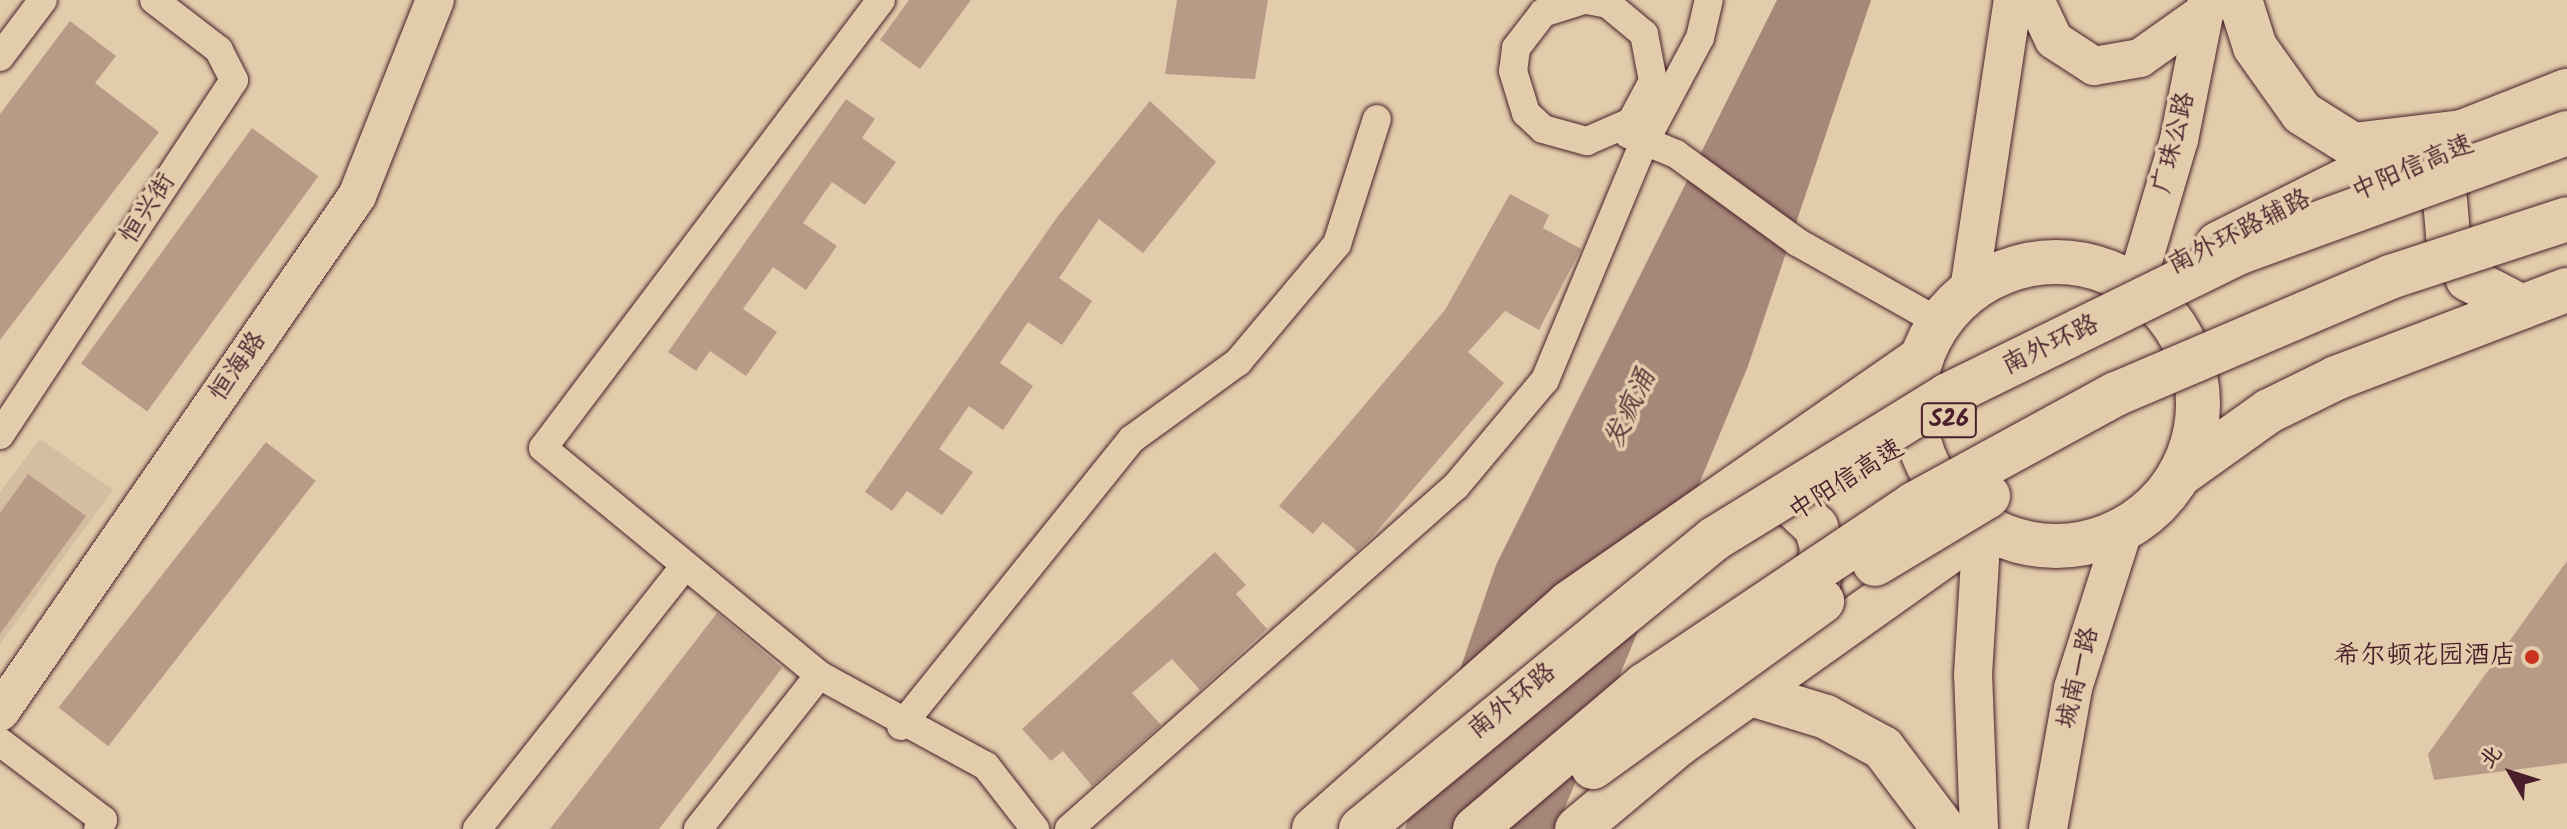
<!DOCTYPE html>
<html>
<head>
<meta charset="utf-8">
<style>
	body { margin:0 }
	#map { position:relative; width:2567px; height:829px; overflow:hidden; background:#e2ccab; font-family:Kalam,"LXGW WenKai TC",sans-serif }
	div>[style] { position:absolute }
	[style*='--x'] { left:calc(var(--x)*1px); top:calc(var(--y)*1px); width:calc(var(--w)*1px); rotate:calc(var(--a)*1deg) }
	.built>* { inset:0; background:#d5bda0 }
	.water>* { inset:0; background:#a68778 }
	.building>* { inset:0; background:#b89b87; transform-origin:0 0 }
	.roads { filter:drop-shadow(0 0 2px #4a1f2b) drop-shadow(0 0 2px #4a1f2b) }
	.street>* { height:28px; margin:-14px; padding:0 14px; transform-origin:14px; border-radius:14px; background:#e2ccab }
	.secondary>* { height:38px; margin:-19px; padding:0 19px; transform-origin:19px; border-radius:19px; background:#e2ccab }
	.primary>* { height:44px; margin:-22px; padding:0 22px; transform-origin:22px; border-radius:22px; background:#e2ccab }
	.primary>.ring { margin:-22px; padding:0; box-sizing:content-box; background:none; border:44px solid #e2ccab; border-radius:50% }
	.highway>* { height:44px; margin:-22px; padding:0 22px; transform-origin:22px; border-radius:22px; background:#e2ccab }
	.bridges { filter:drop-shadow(0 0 2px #4a1f2b) drop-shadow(0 0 2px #4a1f2b) }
	.highway-bridge>* { height:44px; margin:-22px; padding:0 22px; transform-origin:22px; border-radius:22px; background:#e2ccab }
	.dots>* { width:22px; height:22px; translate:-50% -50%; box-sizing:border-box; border:4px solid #e2ccab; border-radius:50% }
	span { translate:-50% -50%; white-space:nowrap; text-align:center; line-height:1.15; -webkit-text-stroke:7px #e2ccab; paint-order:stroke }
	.shield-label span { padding:2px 6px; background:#e2ccab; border:2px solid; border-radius:6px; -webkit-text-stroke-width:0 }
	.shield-label { font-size:24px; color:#4a1f2b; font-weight:700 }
	.street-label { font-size:26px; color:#4a1f2b }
	.poi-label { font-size:26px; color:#4a1f2b }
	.right { translate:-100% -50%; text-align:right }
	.water-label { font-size:28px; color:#5c343a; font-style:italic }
	.north { position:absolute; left:2471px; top:733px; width:80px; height:80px; -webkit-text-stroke:6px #e2ccab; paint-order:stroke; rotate:309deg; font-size:22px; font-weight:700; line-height:32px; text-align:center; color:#4a1f2b }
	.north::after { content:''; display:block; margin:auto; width:28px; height:36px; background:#4a1f2b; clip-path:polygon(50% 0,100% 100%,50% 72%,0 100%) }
</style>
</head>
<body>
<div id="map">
	<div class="built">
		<div style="clip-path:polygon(40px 439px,113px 490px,0 644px,0 492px)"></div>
	</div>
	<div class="water">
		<div style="clip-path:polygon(1777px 0,1871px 0,1748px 366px,1556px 829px,1405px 829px,1496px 565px)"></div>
	</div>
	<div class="building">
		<div style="clip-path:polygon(909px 0,971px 0,920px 69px,880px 40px)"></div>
		<div style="clip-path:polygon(1177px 0,1268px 0,1255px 79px,1165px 74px)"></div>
		<div style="clip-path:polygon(70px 21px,116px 56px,95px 83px,159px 132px,0 340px,0 114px)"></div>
		<div style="clip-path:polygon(846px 99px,875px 119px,862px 138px,896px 162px,865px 205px,832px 182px,803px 223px,837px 246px,806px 290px,773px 267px,743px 309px,777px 332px,746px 376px,710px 351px,696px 371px,668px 352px)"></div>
		<div style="clip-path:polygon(1150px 101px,1216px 162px,1143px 253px,1099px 219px,1059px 278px,1092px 301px,1062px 345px,1028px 322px,1000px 363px,1033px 386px,1003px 430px,969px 406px,939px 449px,973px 472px,942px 515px,907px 491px,892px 511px,865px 492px,1058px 216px)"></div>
		<div style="left:252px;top:128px;width:82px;height:291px;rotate:36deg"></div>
		<div style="clip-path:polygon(1510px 194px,1549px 215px,1543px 228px,1581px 249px,1539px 330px,1505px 311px,1468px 352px,1504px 383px,1373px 536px,1357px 551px,1323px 522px,1313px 534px,1279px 506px,1445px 310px)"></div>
		<div style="left:266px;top:442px;width:63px;height:337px;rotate:38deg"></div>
		<div style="clip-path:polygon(28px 474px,86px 516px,0 634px,0 513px)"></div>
		<div style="clip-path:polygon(1215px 552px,1246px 585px,1236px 594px,1267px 629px,1200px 690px,1172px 659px,1132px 693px,1161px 725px,1092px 786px,1063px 751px,1051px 761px,1022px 729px)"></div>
		<div style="clip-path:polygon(2567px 561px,2567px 763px,2434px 780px,2428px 754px)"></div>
		<div style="clip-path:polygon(717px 613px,782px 668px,709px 764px,659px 829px,550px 829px)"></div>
	</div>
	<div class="roads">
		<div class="street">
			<div style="--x:881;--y:0;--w:561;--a:127.03"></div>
			<div style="--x:543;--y:448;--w:357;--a:39.4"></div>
			<div style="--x:819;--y:675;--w:190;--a:28.6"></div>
			<div style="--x:986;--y:766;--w:80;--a:52.1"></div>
			<div style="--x:1584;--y:0;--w:43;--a:162.4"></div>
			<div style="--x:1543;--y:13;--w:44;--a:127.6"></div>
			<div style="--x:1516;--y:48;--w:23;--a:97"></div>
			<div style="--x:1513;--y:71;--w:44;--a:72.8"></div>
			<div style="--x:1526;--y:113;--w:23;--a:43"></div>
			<div style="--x:1543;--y:129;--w:46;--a:15.3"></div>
			<div style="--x:1587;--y:141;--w:48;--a:-23.4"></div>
			<div style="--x:1631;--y:122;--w:47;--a:-61.8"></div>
			<div style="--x:1653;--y:81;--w:48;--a:-100.8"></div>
			<div style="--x:1644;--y:34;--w:47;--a:-140.2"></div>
			<div style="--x:1608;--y:4;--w:21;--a:-169"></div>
			<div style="--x:0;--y:57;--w:71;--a:-53"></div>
			<div style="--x:1628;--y:134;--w:52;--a:22.6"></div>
			<div style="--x:1676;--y:154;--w:150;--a:36"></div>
			<div style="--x:1797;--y:242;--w:163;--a:29.4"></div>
			<div style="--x:0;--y:435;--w:425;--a:-56.6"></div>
			<div style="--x:234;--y:80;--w:34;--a:-117"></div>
			<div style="--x:219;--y:50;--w:82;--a:-142.4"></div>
			<div style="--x:901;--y:726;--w:368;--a:-51.2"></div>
			<div style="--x:1132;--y:439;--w:131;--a:-36"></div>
			<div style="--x:1238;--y:362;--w:154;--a:-50"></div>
			<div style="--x:1337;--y:244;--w:131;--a:-72.3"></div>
			<div style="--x:0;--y:742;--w:129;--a:37.1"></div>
			<div style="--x:103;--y:820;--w:10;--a:119"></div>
			<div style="--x:477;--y:829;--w:335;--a:-51.7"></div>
			<div style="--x:698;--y:829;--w:196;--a:-51.8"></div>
			<div style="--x:1069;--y:829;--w:517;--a:-41.55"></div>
			<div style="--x:1456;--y:486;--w:138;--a:-50"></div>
			<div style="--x:1545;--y:380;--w:255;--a:-67.4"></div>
			<div style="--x:1643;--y:145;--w:121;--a:-62"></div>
			<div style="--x:1700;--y:38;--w:39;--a:-77"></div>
		</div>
		<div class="secondary">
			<div style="--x:2035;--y:0;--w:44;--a:64.6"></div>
			<div style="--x:2054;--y:40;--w:48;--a:33"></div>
			<div style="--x:2094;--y:66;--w:47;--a:-9.9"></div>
			<div style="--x:2140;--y:58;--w:80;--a:-35.3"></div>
			<div style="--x:2136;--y:285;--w:151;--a:-73.5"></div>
			<div style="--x:2179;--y:140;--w:143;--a:-78.7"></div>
			<div style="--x:1969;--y:290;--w:293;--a:-81.4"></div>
			<div style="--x:0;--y:712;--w:627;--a:-55.32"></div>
			<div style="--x:357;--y:196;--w:211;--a:-68.3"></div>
			<div style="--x:1979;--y:829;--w:154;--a:-92.2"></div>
			<div style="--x:1973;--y:675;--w:147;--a:-86.5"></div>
			<div style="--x:2048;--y:829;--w:143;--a:-79.9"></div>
			<div style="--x:2073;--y:688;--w:165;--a:-72.3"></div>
		</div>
		<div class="primary">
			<div style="--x:2240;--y:0;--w:49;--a:72.3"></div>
			<div style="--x:2255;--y:47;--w:81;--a:54.5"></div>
			<div style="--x:2302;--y:113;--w:60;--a:32.1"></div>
			<div style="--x:2353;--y:145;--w:110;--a:-6.8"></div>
			<div style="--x:2462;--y:132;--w:59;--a:107.8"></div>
			<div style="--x:2444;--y:188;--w:47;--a:85.1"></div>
			<div style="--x:2448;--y:235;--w:48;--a:65.6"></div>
			<div style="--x:2468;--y:279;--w:61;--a:27.4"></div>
			<div style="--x:2218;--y:244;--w:165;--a:-26.6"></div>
			<div style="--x:2366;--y:170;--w:216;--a:-21.5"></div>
			<div class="ring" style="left:1914px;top:262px;width:240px;height:240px"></div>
			<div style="--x:2182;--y:473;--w:107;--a:-35.5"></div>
			<div style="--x:2269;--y:411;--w:75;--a:-26.2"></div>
			<div style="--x:2336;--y:378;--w:247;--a:-20.9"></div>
		</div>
		<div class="highway">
			<div style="--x:1746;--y:496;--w:46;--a:10.1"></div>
			<div style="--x:1791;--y:504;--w:34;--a:43"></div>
			<div style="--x:1816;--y:527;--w:21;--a:73"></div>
			<div style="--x:1822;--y:547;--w:48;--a:95.9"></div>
			<div style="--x:1817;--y:595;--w:119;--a:123.7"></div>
			<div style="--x:1751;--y:694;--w:78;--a:17"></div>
			<div style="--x:1826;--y:717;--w:65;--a:28.5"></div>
			<div style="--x:1883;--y:748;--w:101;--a:53"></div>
			<div style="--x:1314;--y:829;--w:341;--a:-41.5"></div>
			<div style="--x:1569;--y:603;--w:426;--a:-34.8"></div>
			<div style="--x:1577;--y:829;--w:134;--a:-39.9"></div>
			<div style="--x:1680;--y:743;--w:371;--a:-35.4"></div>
		</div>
	</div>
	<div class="bridges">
		<div class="highway-bridge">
			<div style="--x:1875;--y:564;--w:132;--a:-31"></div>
			<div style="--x:1593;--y:767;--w:283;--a:-35.9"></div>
			<div style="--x:1361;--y:829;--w:457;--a:-39.4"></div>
			<div style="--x:1714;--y:539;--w:275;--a:-31.6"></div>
			<div style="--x:1948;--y:395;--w:325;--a:-26.1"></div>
			<div style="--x:2240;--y:252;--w:348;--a:-20"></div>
			<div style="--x:1475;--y:829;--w:223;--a:-40.3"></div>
			<div style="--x:1645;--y:685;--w:324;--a:-33.9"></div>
			<div style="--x:1914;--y:504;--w:230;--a:-28.6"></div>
			<div style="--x:2116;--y:394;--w:298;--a:-23.1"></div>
			<div style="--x:2390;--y:277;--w:186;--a:-18.1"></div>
		</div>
	</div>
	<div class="dots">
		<div style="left:2532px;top:657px;background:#c8321e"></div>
	</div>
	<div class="shield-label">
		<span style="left:1949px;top:420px">S26</span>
	</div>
	<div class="street-label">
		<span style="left:2175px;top:143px;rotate:-76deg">广珠公路</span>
		<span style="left:2413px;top:169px;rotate:-23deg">中阳信高速</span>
		<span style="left:149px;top:209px;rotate:-57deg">恒兴街</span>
		<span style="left:2240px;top:233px;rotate:-27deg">南外环路辅路</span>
		<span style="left:2051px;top:346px;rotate:-26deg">南外环路</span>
		<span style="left:239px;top:367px;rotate:-55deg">恒海路</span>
		<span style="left:1847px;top:481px;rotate:-32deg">中阳信高速</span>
		<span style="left:2079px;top:678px;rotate:-76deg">城南一路</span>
		<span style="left:1513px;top:702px;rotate:-39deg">南外环路</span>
	</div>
	<div class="poi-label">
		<span class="right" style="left:2516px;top:657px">希尔顿花园酒店</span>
	</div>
	<div class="water-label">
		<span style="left:1631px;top:409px;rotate:-65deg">发疯涌</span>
	</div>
	<div class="north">北</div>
</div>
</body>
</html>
